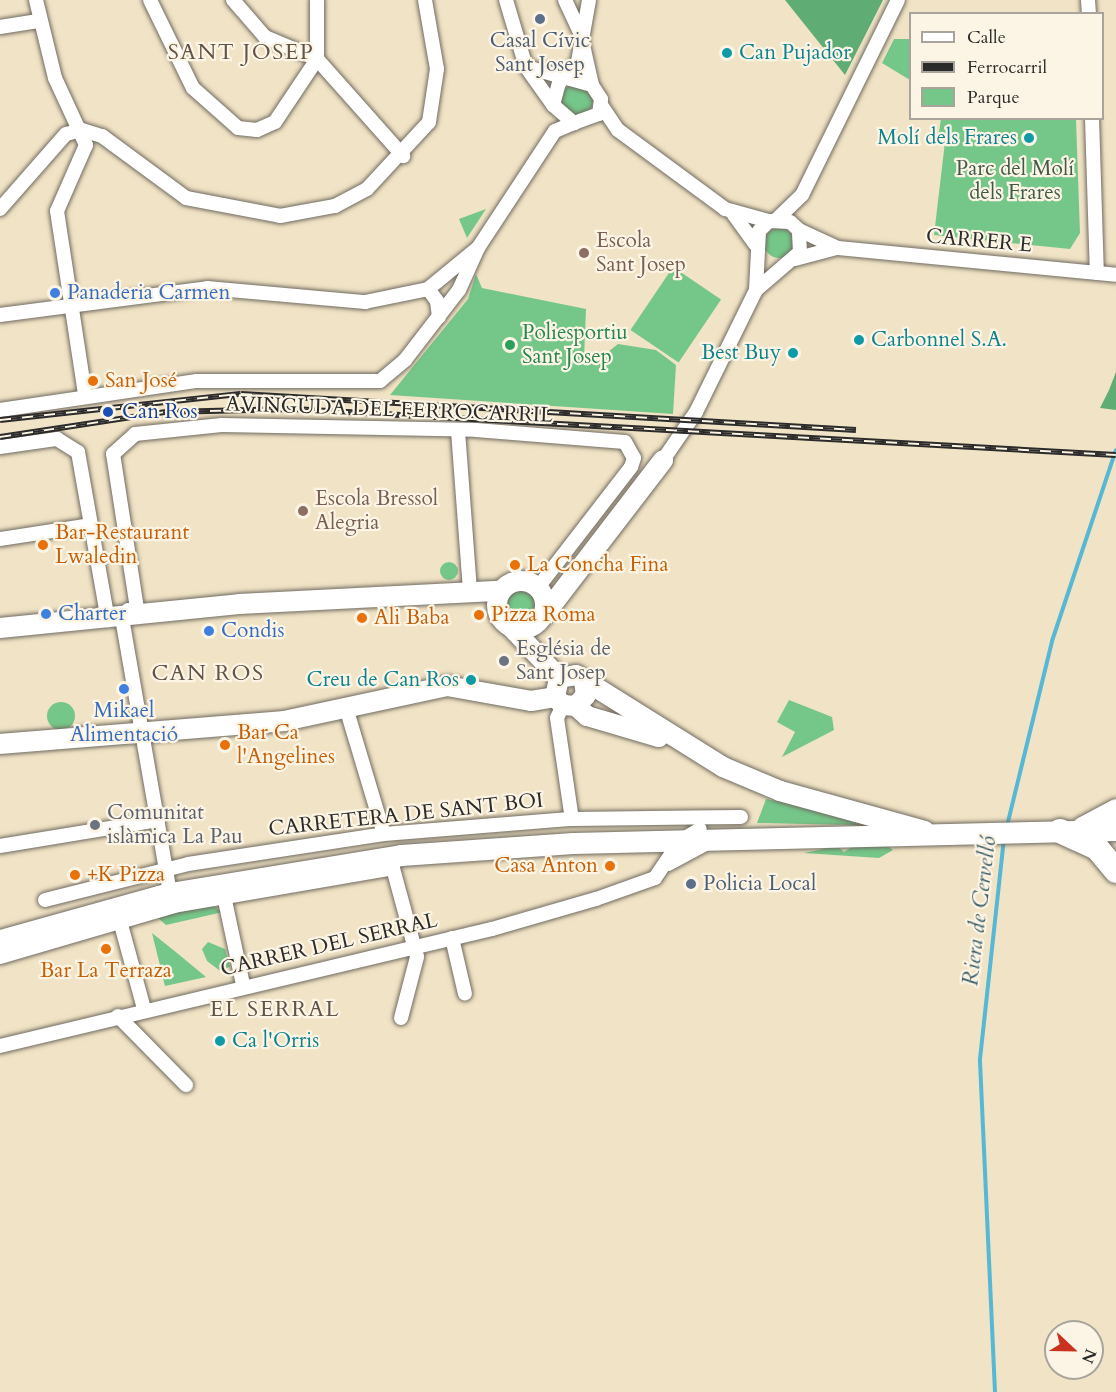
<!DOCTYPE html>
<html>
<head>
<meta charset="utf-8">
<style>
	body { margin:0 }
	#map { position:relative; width:1116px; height:1392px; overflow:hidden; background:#f1e3c5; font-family:Cardo,serif }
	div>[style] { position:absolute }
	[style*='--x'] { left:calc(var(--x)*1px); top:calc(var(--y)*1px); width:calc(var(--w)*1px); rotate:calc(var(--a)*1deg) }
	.green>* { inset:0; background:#75c789; transform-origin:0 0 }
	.round { border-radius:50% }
	.forest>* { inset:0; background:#60ac75 }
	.stream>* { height:4px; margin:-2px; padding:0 2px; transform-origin:2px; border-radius:2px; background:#56b8d4 }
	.roads { filter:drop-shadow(0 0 2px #706b61) drop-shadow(0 0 2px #706b61) }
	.street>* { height:14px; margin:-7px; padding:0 7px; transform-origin:7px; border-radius:7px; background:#fff }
	.secondary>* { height:20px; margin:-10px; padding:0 10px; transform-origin:10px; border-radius:10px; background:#fff }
	.secondary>.ring { margin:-10px; padding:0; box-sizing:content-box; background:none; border:20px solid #fff; border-radius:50% }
	.primary>* { height:21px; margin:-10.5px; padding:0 10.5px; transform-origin:10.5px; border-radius:10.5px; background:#fff }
	.highway>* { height:24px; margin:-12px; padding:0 12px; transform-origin:12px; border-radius:12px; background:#fff }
	.rail>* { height:6px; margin-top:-3px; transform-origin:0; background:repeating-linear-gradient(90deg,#fcf5e5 0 11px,#2b2b2b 0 22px); box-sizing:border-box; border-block:2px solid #2b2b2b }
	.dots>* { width:16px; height:16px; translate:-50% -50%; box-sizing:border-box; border:3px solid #fcf5e5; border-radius:50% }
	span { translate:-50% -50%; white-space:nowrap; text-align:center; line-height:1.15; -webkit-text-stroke:4.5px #fcf5e5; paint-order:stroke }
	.service-label { font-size:21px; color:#4e5e75 }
	.left { translate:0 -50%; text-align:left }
	.culture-label { font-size:21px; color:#0d838f }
	.right { translate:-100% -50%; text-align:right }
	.park-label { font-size:21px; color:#415a47 }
	.education-label { font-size:21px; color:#785e54 }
	.street-label { font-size:21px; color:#2b2b2b }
	.shop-label { font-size:21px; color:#366cbe }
	.leisure-label { font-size:21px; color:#27864d }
	.food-label { font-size:21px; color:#c56008 }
	.transit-label { font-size:21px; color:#164399 }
	.worship-label { font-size:21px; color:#5b616d }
	.neighbourhood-label { font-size:22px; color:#615446; letter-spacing:1.5px }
	.water-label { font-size:22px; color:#3a5c66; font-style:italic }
	.legend { position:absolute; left:909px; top:12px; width:195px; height:108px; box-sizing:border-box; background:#fcf5e5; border:2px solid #a8a49b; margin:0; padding:8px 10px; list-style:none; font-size:18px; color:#2b2b2b }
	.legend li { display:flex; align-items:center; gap:12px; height:30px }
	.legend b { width:30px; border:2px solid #a8a49b }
	.north { position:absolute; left:1044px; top:1320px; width:60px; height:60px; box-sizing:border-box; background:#fcf5e5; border:2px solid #a8a49b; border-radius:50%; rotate:112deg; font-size:16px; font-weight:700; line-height:24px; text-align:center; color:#2b2b2b }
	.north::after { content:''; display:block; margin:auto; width:21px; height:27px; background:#c8321e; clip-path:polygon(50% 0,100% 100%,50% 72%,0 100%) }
</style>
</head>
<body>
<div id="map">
	<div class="green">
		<div style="clip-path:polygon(894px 39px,910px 39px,910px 80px,882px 63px)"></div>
		<div class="round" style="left:561px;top:84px;width:32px;height:32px"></div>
		<div style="clip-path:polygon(941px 118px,1076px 119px,1080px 233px,1070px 249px,934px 235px,945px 142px,938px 140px)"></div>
		<div style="clip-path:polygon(486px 209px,467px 238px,459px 219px)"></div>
		<div class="round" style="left:764px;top:228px;width:30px;height:30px"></div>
		<div style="left:673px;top:267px;width:58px;height:76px;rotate:34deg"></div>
		<div style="clip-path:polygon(476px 274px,482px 288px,586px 309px,584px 359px,598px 360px,618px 344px,656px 350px,676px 365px,673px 414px,390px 395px,468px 299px)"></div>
		<div class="round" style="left:440px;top:562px;width:18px;height:18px"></div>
		<div class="round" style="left:505px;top:589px;width:32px;height:32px"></div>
		<div style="clip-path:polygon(789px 700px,832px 717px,834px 730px,782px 757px,795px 732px,777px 722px)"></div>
		<div class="round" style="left:47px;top:702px;width:28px;height:28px"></div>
		<div style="clip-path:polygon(766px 799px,896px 826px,757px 823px)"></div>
		<div style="clip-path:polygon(855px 845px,886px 845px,893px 850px,879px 858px,804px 853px,837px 846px,844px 852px)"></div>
		<div style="clip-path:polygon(211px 905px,223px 912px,166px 925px,157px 917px)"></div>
		<div style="clip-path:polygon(152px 933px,177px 953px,206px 977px,165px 986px)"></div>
		<div style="clip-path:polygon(208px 942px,225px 949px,230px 967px,219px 970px,207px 961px,202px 949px)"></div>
	</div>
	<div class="forest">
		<div style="clip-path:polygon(785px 0,883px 0,845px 75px)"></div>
		<div style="clip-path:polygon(1116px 372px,1116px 410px,1100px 408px,1109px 390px)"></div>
	</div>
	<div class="stream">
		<div style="--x:1007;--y:826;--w:190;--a:-76.3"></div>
		<div style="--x:1052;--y:641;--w:201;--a:-71.5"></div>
		<div style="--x:995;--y:1392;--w:333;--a:-92.6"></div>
		<div style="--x:980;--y:1059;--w:221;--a:-83.8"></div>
	</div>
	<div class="roads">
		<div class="street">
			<div style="--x:36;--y:0;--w:80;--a:76.3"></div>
			<div style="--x:55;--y:78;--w:74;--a:65.2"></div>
			<div style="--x:86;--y:145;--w:72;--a:113.7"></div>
			<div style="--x:57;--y:211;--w:186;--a:81.3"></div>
			<div style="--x:150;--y:0;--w:98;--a:64"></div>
			<div style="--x:193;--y:88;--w:60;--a:41.6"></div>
			<div style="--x:238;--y:128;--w:19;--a:6"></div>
			<div style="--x:257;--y:130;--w:20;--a:-24"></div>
			<div style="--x:275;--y:122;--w:76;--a:-56.3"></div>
			<div style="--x:233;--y:0;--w:49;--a:49.1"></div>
			<div style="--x:265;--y:37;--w:56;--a:22.9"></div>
			<div style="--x:317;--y:59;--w:130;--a:48.4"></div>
			<div style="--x:317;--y:0;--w:59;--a:90"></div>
			<div style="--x:506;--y:0;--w:70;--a:73.4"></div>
			<div style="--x:526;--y:67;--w:47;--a:54.6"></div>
			<div style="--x:553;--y:105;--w:28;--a:41"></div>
			<div style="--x:574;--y:123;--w:27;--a:-20"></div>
			<div style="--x:599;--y:114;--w:15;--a:-82"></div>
			<div style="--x:601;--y:99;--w:17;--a:-123"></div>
			<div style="--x:592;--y:85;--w:68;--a:-164.7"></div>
			<div style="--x:565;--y:0;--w:38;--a:65"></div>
			<div style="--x:1088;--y:0;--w:14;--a:86"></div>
			<div style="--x:0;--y:27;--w:37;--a:-9"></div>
			<div style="--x:583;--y:45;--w:41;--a:77.3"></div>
			<div style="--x:553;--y:105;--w:23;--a:-75"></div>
			<div style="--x:559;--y:83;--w:28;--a:-48"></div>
			<div style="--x:578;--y:62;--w:63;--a:-79.9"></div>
			<div style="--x:601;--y:105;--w:30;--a:56"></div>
			<div style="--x:618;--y:130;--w:133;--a:36.4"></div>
			<div style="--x:725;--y:209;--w:46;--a:15.3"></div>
			<div style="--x:1092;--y:118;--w:155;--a:88.2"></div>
			<div style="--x:0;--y:209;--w:100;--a:-48.7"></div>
			<div style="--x:66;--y:134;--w:16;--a:-14"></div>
			<div style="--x:82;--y:130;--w:21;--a:17"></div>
			<div style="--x:102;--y:136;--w:104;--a:36.4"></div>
			<div style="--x:186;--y:198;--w:96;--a:10.8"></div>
			<div style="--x:280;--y:216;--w:56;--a:-10.3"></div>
			<div style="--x:335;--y:206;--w:36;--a:-28"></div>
			<div style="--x:367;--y:189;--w:91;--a:-47.2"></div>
			<div style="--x:429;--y:122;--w:54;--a:-81.4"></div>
			<div style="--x:437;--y:69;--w:70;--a:-99.9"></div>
			<div style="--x:734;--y:215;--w:37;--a:54"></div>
			<div style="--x:776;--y:220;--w:36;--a:-44"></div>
			<div style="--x:802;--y:195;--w:217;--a:-63.8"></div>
			<div style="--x:799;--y:230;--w:43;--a:24.8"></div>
			<div style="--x:838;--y:248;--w:279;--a:5.5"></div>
			<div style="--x:795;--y:259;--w:42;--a:-15"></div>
			<div style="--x:428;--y:289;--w:15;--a:53"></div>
			<div style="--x:437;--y:301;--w:16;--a:83"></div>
			<div style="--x:0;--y:315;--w:209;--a:-7.4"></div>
			<div style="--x:207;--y:288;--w:159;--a:5.1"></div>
			<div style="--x:365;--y:302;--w:64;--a:-11.7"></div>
			<div style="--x:428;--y:289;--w:65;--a:-39.4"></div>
			<div style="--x:478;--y:248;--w:140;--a:-56.7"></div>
			<div style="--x:555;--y:131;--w:21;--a:-23"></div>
			<div style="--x:0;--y:410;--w:199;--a:-8.4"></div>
			<div style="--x:197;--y:381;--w:183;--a:0"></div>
			<div style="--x:380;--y:381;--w:33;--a:-40"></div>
			<div style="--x:405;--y:360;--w:88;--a:-52.4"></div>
			<div style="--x:459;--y:290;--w:46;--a:-65.7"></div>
			<div style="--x:458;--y:431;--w:159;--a:85.7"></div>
			<div style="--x:0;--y:447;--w:58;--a:-8"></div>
			<div style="--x:57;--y:439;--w:25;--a:32"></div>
			<div style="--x:78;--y:452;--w:171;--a:79.9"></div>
			<div style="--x:663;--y:460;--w:58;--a:-55.5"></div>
			<div style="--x:696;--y:412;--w:136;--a:-63.8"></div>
			<div style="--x:756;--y:290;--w:58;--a:-40.8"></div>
			<div style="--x:800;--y:252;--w:22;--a:-93"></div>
			<div style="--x:799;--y:230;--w:12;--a:-138"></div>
			<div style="--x:790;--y:222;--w:21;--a:-177"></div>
			<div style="--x:769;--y:221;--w:14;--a:135"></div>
			<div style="--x:759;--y:231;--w:59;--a:92.9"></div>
			<div style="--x:0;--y:539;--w:92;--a:-8.7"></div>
			<div style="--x:128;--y:610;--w:10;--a:127"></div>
			<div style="--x:122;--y:618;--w:279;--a:80.1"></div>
			<div style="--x:138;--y:615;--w:163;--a:-98.8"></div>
			<div style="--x:113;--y:454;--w:30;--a:-42"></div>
			<div style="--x:135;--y:434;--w:87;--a:-5.9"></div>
			<div style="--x:222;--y:425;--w:254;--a:1.1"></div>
			<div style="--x:476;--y:430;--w:149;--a:4.6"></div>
			<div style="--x:625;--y:442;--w:18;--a:61"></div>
			<div style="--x:634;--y:458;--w:9;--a:108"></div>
			<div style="--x:631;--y:467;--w:144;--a:127.7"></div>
			<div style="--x:563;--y:705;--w:14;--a:115"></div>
			<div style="--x:557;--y:718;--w:102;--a:81.6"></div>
			<div style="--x:347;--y:711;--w:128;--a:73.3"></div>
			<div style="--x:0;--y:846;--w:160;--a:-9.3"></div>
			<div style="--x:391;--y:861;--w:99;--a:74.8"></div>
			<div style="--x:417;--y:957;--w:63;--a:104.7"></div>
			<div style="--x:668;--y:864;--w:47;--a:-28.2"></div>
			<div style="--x:224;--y:896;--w:91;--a:77.9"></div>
			<div style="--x:45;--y:900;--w:147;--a:-14.1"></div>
			<div style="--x:188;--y:864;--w:198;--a:-8.7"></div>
			<div style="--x:384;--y:834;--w:189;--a:-4.6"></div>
			<div style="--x:572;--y:819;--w:169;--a:-0.7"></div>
			<div style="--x:120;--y:921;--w:91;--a:74.7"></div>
			<div style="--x:452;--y:938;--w:57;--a:76.9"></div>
			<div style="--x:0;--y:957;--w:181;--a:-16.3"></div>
			<div style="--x:174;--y:906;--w:222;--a:-9.8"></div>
			<div style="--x:118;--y:1016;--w:97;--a:45.4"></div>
			<div style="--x:0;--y:1046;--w:506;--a:-13.38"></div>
			<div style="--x:492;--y:929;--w:108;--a:-16.1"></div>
			<div style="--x:596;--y:899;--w:63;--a:-19.6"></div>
			<div style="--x:655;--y:878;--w:45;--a:-56"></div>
			<div style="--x:680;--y:841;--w:23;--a:-31"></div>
		</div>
		<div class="secondary">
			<div class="ring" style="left:497px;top:581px;width:28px;height:28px"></div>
			<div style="--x:545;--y:614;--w:194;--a:-52.5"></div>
			<div style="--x:511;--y:627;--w:70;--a:46.7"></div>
			<div style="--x:0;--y:628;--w:240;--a:-5.7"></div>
			<div style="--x:239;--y:604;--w:261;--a:-2.9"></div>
			<div style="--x:584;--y:681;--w:14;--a:82"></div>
			<div style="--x:586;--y:695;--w:15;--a:132"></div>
			<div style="--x:576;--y:706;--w:13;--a:-176"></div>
			<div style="--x:563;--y:705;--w:11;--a:-135"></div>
			<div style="--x:555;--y:697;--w:19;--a:-78"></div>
			<div style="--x:559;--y:678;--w:17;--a:-10"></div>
			<div style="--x:576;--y:675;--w:173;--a:32"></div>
			<div style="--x:723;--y:767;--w:62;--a:22.8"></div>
			<div style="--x:780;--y:791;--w:150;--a:15.4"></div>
			<div style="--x:576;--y:706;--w:15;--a:42"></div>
			<div style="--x:587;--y:716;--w:75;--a:16.3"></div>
			<div style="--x:0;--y:744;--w:285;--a:-4.6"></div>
			<div style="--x:284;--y:721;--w:167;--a:-12.1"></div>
			<div style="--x:447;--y:686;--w:85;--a:10.1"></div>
			<div style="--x:531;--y:701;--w:24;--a:-9"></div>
		</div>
		<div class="primary">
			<div style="--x:1082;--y:827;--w:38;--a:-28"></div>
			<div style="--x:0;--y:940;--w:176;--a:-15.5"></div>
			<div style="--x:170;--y:893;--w:234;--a:-9.3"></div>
			<div style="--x:401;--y:855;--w:172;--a:-4"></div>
			<div style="--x:573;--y:843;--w:543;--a:-1.37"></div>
		</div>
		<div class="highway">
			<div style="--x:1060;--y:831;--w:41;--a:24.7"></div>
			<div style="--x:1097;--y:848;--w:30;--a:50"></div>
		</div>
	</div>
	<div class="rail">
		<div style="--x:0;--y:420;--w:242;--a:-6.2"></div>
		<div style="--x:241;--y:394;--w:616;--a:3.35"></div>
		<div style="--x:0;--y:437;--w:168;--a:-8.6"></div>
		<div style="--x:166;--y:412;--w:127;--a:-1.4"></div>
		<div style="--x:293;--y:409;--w:824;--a:3.2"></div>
	</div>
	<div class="dots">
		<div style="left:540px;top:19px;background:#5c6f8a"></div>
		<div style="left:727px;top:53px;background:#0f9aa8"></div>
		<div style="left:1029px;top:138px;background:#0f9aa8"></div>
		<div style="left:584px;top:253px;background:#8d6e63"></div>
		<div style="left:55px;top:293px;background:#3f7fe0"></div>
		<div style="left:859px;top:340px;background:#0f9aa8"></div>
		<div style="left:510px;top:345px;background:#2e9e5b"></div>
		<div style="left:793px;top:353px;background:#0f9aa8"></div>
		<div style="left:93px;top:381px;background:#e8710a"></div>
		<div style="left:108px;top:412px;background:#1a4fb4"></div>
		<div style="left:303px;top:511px;background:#8d6e63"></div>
		<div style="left:43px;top:545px;background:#e8710a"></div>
		<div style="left:515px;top:565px;background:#e8710a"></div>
		<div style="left:46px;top:614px;background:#3f7fe0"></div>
		<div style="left:479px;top:615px;background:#e8710a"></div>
		<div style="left:362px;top:618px;background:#e8710a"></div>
		<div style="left:209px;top:631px;background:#3f7fe0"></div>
		<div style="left:504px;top:661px;background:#6b7280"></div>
		<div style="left:471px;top:680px;background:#0f9aa8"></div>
		<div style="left:124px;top:689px;background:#3f7fe0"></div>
		<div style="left:225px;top:745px;background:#e8710a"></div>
		<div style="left:95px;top:825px;background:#6b7280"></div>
		<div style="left:610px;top:866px;background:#e8710a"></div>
		<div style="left:75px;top:875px;background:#e8710a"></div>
		<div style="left:691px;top:884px;background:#5c6f8a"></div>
		<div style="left:106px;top:949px;background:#e8710a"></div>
		<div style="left:220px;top:1041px;background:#0f9aa8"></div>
	</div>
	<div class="service-label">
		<span style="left:540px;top:53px">Casal Cívic<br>Sant Josep</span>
		<span class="left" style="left:703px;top:884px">Policia Local</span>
	</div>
	<div class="culture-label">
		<span class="left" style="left:739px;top:53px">Can Pujador</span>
		<span class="right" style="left:1017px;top:138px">Molí dels Frares</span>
		<span class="left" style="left:871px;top:340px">Carbonnel S.A.</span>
		<span class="right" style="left:781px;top:353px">Best Buy</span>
		<span class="right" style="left:459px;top:680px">Creu de Can Ros</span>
		<span class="left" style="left:232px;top:1041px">Ca l'Orris</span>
	</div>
	<div class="park-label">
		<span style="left:1015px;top:181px">Parc del Molí<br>dels Frares</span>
	</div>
	<div class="education-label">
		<span class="left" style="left:596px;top:253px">Escola<br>Sant Josep</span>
		<span class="left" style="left:315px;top:511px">Escola Bressol<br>Alegria</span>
	</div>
	<div class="street-label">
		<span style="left:979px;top:241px;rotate:5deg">CARRER E</span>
		<span style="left:389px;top:410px;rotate:2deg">AVINGUDA DEL FERROCARRIL</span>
		<span style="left:406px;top:815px;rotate:-6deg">CARRETERA DE SANT BOI</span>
		<span style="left:329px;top:945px;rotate:-13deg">CARRER DEL SERRAL</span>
	</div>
	<div class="shop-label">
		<span class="left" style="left:67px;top:293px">Panaderia Carmen</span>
		<span class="left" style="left:58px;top:614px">Charter</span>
		<span class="left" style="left:221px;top:631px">Condis</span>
		<span style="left:124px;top:723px">Mikael<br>Alimentació</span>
	</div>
	<div class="leisure-label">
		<span class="left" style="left:522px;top:345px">Poliesportiu<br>Sant Josep</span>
	</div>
	<div class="food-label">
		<span class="left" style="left:105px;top:381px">San José</span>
		<span class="left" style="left:55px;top:545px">Bar-Restaurant<br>Lwaledin</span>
		<span class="left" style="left:527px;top:565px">La Concha Fina</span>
		<span class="left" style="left:491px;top:615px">Pizza Roma</span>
		<span class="left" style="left:374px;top:618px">Ali Baba</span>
		<span class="left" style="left:237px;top:745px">Bar Ca<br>l'Angelines</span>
		<span class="right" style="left:598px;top:866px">Casa Anton</span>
		<span class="left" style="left:87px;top:875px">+K Pizza</span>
		<span style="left:106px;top:971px">Bar La Terraza</span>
	</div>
	<div class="transit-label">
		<span class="left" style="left:122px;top:412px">Can Ros</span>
	</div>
	<div class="worship-label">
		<span class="left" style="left:516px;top:661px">Església de<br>Sant Josep</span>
		<span class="left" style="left:107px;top:825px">Comunitat<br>islàmica La Pau</span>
	</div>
	<div class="neighbourhood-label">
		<span style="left:241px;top:53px">SANT JOSEP</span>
		<span style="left:208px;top:674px">CAN ROS</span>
		<span style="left:275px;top:1010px">EL SERRAL</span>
	</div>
	<div class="water-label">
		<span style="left:980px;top:911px;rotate:-83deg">Riera de Cervelló</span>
	</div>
	<ul class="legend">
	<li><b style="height:8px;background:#fff"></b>Calle</li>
	<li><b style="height:8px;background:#2b2b2b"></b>Ferrocarril</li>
	<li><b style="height:16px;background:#75c789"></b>Parque</li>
	</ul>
	<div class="north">N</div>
</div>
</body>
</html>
